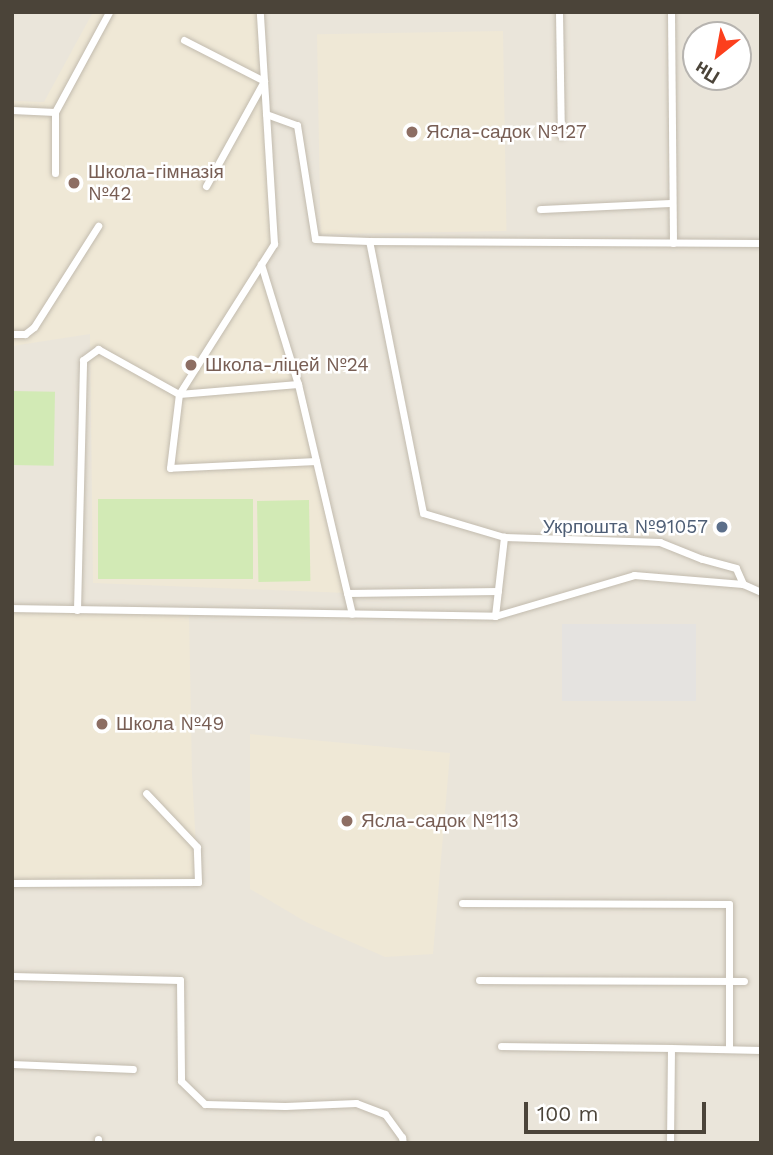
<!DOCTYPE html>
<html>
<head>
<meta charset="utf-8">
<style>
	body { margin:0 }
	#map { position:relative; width:773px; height:1155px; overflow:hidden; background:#f6f3ec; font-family:"Work Sans",sans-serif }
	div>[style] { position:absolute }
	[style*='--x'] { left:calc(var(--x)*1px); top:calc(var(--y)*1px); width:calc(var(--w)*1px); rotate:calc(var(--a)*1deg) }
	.residential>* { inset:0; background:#eae5da }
	.education>* { inset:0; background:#efe8d6; transform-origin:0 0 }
	.green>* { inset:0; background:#d2eab5; transform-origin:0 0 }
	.parking>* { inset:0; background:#e5e3e0; transform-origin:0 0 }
	.roads { filter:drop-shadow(0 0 2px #c2bbae) drop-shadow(0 0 2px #c2bbae) }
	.lane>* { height:7px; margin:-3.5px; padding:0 3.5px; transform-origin:3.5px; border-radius:3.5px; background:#fff }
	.dots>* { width:19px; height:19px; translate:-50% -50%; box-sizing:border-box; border:4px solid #fff; border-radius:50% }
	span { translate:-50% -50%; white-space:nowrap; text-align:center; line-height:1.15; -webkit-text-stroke:5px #fff; paint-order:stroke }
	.education-label { font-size:19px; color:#785e54 }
	.left { translate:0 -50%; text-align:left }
	.service-label { font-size:19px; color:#4e5e75 }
	.right { translate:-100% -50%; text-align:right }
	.frame { position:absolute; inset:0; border:14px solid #4b4439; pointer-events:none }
	.north { position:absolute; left:682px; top:21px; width:70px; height:70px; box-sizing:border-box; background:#fff; border:2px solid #b7b4b0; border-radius:50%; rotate:211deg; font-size:19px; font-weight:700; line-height:28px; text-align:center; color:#4b4439 }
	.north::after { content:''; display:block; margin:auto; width:24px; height:32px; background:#fc3f1d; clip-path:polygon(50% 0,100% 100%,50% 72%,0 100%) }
	.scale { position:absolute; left:524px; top:1102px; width:182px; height:32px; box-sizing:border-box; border:4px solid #4b4439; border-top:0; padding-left:9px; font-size:21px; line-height:24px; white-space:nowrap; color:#4b4439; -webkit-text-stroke:5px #fff; paint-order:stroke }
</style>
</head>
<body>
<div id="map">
	<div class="residential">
		<div style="clip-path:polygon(evenodd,12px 12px,761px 12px,761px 1143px,12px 1143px,12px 12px,696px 35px,738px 35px,738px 77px,696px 77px,696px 35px)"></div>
	</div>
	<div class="education">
		<div style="clip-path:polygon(93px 12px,260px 12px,274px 244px,262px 265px,298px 384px,347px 593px,93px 583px,90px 334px,12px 346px,12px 101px,44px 102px)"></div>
		<div style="left:503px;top:31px;width:200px;height:186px;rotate:89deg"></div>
		<div style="clip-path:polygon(12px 608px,189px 612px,192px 775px,198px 882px,12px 883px)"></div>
		<div style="clip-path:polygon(250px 734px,450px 753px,433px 954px,385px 957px,306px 922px,250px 889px)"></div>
	</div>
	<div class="green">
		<div style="left:12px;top:391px;width:43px;height:74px;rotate:1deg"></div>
		<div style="left:98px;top:499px;width:155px;height:80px"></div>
		<div style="left:309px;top:500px;width:81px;height:52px;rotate:89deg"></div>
	</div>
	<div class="parking">
		<div style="left:562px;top:624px;width:134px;height:77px"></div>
	</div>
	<div class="roads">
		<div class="lane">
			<div style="--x:559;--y:12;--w:123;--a:89.1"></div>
			<div style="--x:671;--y:12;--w:231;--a:89.5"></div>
			<div style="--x:184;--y:40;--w:90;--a:27.1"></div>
			<div style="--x:264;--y:81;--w:120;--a:118.9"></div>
			<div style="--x:12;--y:110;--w:43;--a:2.7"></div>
			<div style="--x:266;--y:114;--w:33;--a:20"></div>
			<div style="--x:297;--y:125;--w:115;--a:81"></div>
			<div style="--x:315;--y:239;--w:54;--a:2.1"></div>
			<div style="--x:55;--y:173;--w:61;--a:-90"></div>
			<div style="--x:55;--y:112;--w:114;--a:-61.6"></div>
			<div style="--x:540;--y:209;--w:132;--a:-2.6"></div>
			<div style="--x:261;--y:264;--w:126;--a:72.9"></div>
			<div style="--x:12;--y:334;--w:13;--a:0"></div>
			<div style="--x:25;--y:334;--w:11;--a:-38"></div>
			<div style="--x:34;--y:327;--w:120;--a:-57.6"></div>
			<div style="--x:316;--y:461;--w:146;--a:177.3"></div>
			<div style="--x:170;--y:468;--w:75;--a:-83.1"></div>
			<div style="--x:179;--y:394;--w:119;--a:-4.8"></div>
			<div style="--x:298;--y:384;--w:236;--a:76.8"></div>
			<div style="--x:743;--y:584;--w:17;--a:-114"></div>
			<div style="--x:736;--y:568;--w:35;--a:-165"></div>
			<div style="--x:702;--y:559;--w:45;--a:-158"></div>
			<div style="--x:660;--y:542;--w:156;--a:-178.2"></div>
			<div style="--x:504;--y:537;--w:84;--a:-163.5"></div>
			<div style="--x:423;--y:513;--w:277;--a:-101.2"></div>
			<div style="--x:369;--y:241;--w:392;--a:0.3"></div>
			<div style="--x:347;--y:593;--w:151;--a:-0.8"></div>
			<div style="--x:12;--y:608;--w:483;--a:0.9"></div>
			<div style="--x:495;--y:616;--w:145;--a:-16.4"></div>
			<div style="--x:634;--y:575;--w:109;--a:4.7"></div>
			<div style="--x:743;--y:584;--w:20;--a:24"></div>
			<div style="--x:77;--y:610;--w:250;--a:-88.6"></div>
			<div style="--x:83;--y:360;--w:19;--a:-36"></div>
			<div style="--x:98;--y:349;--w:93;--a:29.1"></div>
			<div style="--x:179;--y:394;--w:178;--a:-57.7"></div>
			<div style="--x:274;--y:244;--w:232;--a:-93.5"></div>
			<div style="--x:495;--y:616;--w:80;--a:-83.5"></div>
			<div style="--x:12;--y:883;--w:186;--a:-0.3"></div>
			<div style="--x:198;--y:882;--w:35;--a:-92"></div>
			<div style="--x:197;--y:847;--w:74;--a:-133.4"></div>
			<div style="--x:462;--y:903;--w:267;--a:0.2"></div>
			<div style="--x:729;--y:904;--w:145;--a:90"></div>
			<div style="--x:12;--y:976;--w:168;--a:1.4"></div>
			<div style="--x:180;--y:980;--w:101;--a:89.4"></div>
			<div style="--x:181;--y:1081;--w:33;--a:44"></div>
			<div style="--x:205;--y:1104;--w:80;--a:1.4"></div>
			<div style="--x:285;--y:1106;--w:71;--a:-2.4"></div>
			<div style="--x:356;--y:1103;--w:31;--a:21"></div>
			<div style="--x:385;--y:1114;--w:29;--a:54"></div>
			<div style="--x:402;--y:1137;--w:6;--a:81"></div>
			<div style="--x:479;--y:980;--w:265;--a:0.2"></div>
			<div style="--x:501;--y:1046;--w:170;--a:0.7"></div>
			<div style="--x:671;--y:1048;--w:95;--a:90.6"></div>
			<div style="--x:671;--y:1048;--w:90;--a:1.3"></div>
			<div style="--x:12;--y:1064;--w:121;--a:2.4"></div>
			<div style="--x:98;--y:1139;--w:4;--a:90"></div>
		</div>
	</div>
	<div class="dots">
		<div style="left:412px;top:132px;background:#8d6e63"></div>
		<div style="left:74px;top:183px;background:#8d6e63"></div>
		<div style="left:191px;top:365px;background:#8d6e63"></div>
		<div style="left:722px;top:527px;background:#5c6f8a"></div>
		<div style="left:102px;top:724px;background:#8d6e63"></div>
		<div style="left:347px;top:821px;background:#8d6e63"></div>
	</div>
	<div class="education-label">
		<span class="left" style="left:426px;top:132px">Ясла-садок №127</span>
		<span class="left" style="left:88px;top:183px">Школа-гімназія<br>№42</span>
		<span class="left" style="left:205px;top:365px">Школа-ліцей №24</span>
		<span class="left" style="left:116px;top:724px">Школа №49</span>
		<span class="left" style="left:361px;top:821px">Ясла-садок №113</span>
	</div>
	<div class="service-label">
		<span class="right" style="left:708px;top:527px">Укрпошта №91057</span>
	</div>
	<div class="frame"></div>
	<div class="north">Пн</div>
	<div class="scale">100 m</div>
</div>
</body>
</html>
